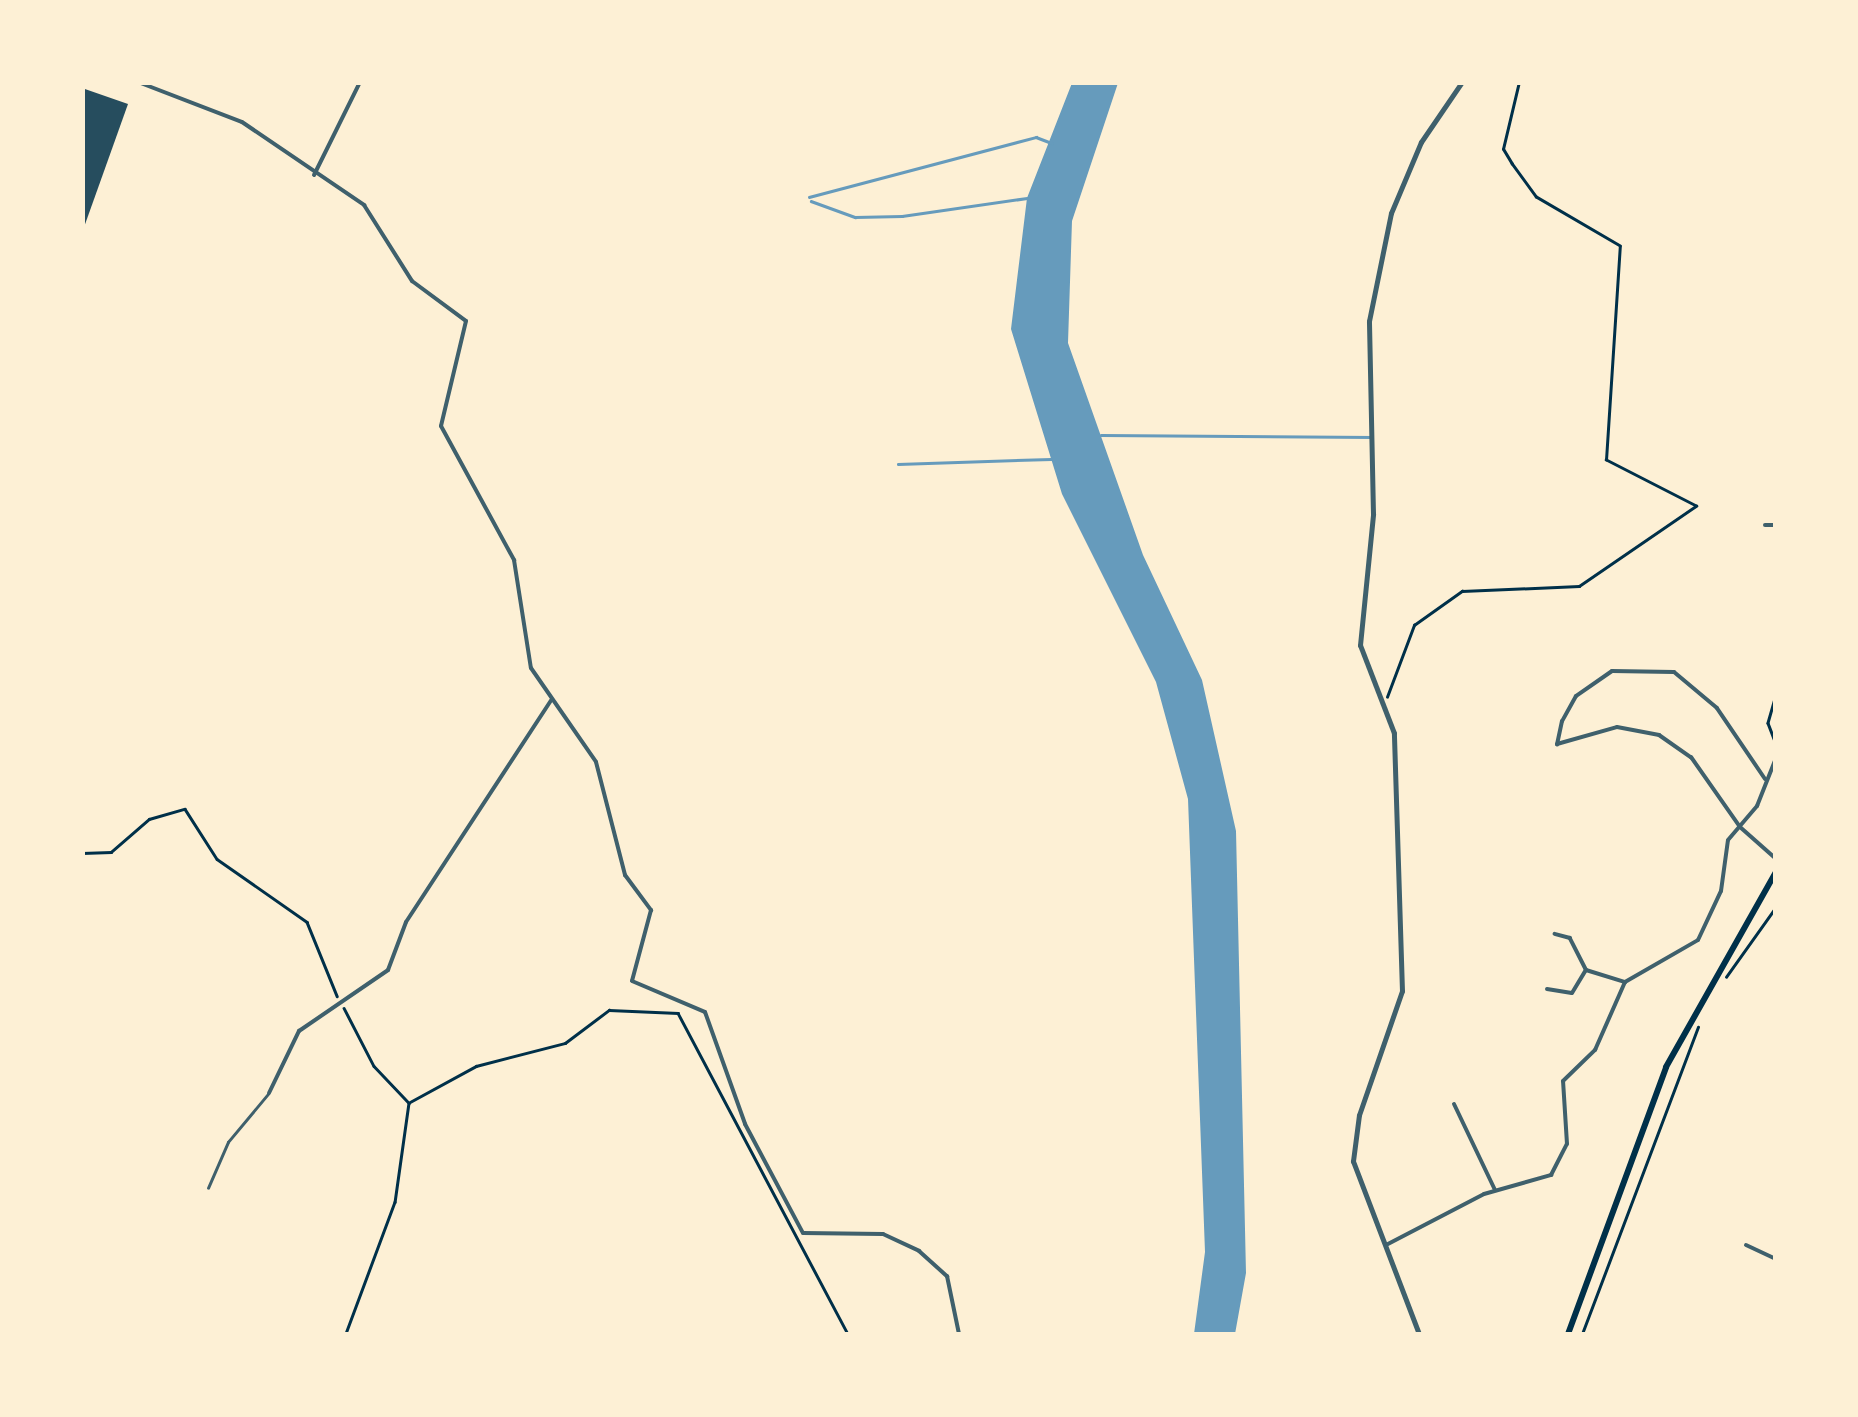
<!DOCTYPE html>
<html>
<head>
<meta charset="utf-8">
<style>
	body { margin:0 }
	#map { position:relative; width:1858px; height:1417px; overflow:hidden; background:#fdf0d5; font-family:"Space Grotesk",sans-serif }
	div>[style] { position:absolute }
	[style*='--x'] { left:calc(var(--x)*1px); top:calc(var(--y)*1px); width:calc(var(--w)*1px); rotate:calc(var(--a)*1deg) }
	.water>* { inset:0; background:#669bbc }
	.stream>* { height:2.5px; margin:-1.25px; padding:0 1.25px; transform-origin:1.25px; border-radius:1.25px; background:#669bbc }
	.building>* { inset:0; background:#264d5e }
	.path>* { height:2.5px; margin:-1.25px; padding:0 1.25px; transform-origin:1.25px; border-radius:1.25px; background:#003049 }
	.service>* { height:2.5px; margin:-1.25px; padding:0 1.25px; transform-origin:1.25px; border-radius:1.25px; background:#3f606c }
	.minor>* { height:4px; margin:-2px; padding:0 2px; transform-origin:2px; border-radius:2px; background:#3f606c }
	.tertiary>* { height:5px; margin:-2.5px; padding:0 2.5px; transform-origin:2.5px; border-radius:2.5px; background:#3f606c }
	.trunk>* { height:6px; margin:-3px; padding:0 3px; transform-origin:3px; border-radius:3px; background:#003049 }
	span { translate:-50% -50%; white-space:nowrap; text-align:center; line-height:1.15; -webkit-text-stroke:8px #fdf0d5; paint-order:stroke }
	.frame { position:absolute; inset:0; border:85px solid #fdf0d5; pointer-events:none }
</style>
</head>
<body>
<div id="map">
	<div class="water">
		<div style="clip-path:polygon(1072px 83px,1118px 83px,1072px 221px,1068px 343px,1143px 555px,1202px 680px,1236px 831px,1246px 1273px,1235px 1334px,1194px 1334px,1205px 1252px,1188px 799px,1156px 682px,1062px 494px,1011px 329px,1027px 198px)"></div>
	</div>
	<div class="stream">
		<div style="--x:809;--y:197;--w:235;--a:-14.8"></div>
		<div style="--x:1036;--y:137;--w:17;--a:21"></div>
		<div style="--x:811;--y:201;--w:47;--a:20"></div>
		<div style="--x:855;--y:217;--w:47;--a:-1.2"></div>
		<div style="--x:902;--y:216;--w:126;--a:-8.2"></div>
		<div style="--x:1101;--y:435;--w:271;--a:0.4"></div>
		<div style="--x:898;--y:464;--w:153;--a:-1.9"></div>
		<div style="--x:82;--y:1326;--w:8;--a:76"></div>
	</div>
	<div class="building">
		<div style="clip-path:polygon(82px 88px,128px 104px,83px 230px,82px 230px)"></div>
	</div>
	<div class="path">
		<div style="--x:1776;--y:695;--w:29;--a:106"></div>
		<div style="--x:1768;--y:723;--w:22;--a:69"></div>
		<div style="--x:1387;--y:697;--w:77;--a:-69.4"></div>
		<div style="--x:1414;--y:625;--w:59;--a:-35.3"></div>
		<div style="--x:1462;--y:591;--w:117;--a:-2.4"></div>
		<div style="--x:1579;--y:586;--w:142;--a:-34.4"></div>
		<div style="--x:1696;--y:506;--w:101;--a:-152.9"></div>
		<div style="--x:1606;--y:460;--w:214;--a:-86.3"></div>
		<div style="--x:1620;--y:246;--w:97;--a:-149.7"></div>
		<div style="--x:1536;--y:197;--w:41;--a:-126"></div>
		<div style="--x:1512;--y:164;--w:17;--a:-121"></div>
		<div style="--x:1503;--y:149;--w:69;--a:-76.6"></div>
		<div style="--x:82;--y:853;--w:29;--a:-2"></div>
		<div style="--x:111;--y:852;--w:50;--a:-41"></div>
		<div style="--x:149;--y:819;--w:37;--a:-16"></div>
		<div style="--x:185;--y:809;--w:59;--a:57.4"></div>
		<div style="--x:217;--y:859;--w:110;--a:35"></div>
		<div style="--x:307;--y:922;--w:80;--a:67.9"></div>
		<div style="--x:1726;--y:977;--w:86;--a:-54.5"></div>
		<div style="--x:344;--y:1008;--w:65;--a:62.7"></div>
		<div style="--x:374;--y:1066;--w:51;--a:46.6"></div>
		<div style="--x:409;--y:1103;--w:100;--a:98"></div>
		<div style="--x:395;--y:1202;--w:141;--a:110.4"></div>
		<div style="--x:410;--y:1102;--w:75;--a:-28.6"></div>
		<div style="--x:476;--y:1066;--w:92;--a:-14.5"></div>
		<div style="--x:565;--y:1043;--w:55;--a:-36.9"></div>
		<div style="--x:609;--y:1010;--w:69;--a:2.5"></div>
		<div style="--x:678;--y:1013;--w:363;--a:62.1"></div>
		<div style="--x:1582;--y:1334;--w:328;--a:-69.3"></div>
	</div>
	<div class="service">
		<div style="--x:208;--y:1188;--w:50;--a:-66.5"></div>
		<div style="--x:228;--y:1142;--w:62;--a:-50.2"></div>
	</div>
	<div class="minor">
		<div style="--x:138;--y:82;--w:111;--a:21"></div>
		<div style="--x:242;--y:122;--w:148;--a:34.2"></div>
		<div style="--x:364;--y:205;--w:90;--a:57.7"></div>
		<div style="--x:412;--y:281;--w:67;--a:36.5"></div>
		<div style="--x:466;--y:321;--w:108;--a:103.4"></div>
		<div style="--x:441;--y:426;--w:153;--a:61.4"></div>
		<div style="--x:514;--y:560;--w:109;--a:81.1"></div>
		<div style="--x:531;--y:668;--w:114;--a:55.3"></div>
		<div style="--x:596;--y:762;--w:117;--a:75.6"></div>
		<div style="--x:625;--y:875;--w:44;--a:53.4"></div>
		<div style="--x:651;--y:910;--w:73;--a:105"></div>
		<div style="--x:632;--y:981;--w:79;--a:23"></div>
		<div style="--x:705;--y:1012;--w:119;--a:70.3"></div>
		<div style="--x:745;--y:1124;--w:123;--a:62"></div>
		<div style="--x:803;--y:1233;--w:80;--a:0.7"></div>
		<div style="--x:883;--y:1234;--w:40;--a:25"></div>
		<div style="--x:919;--y:1251;--w:38;--a:42"></div>
		<div style="--x:947;--y:1276;--w:59;--a:78.3"></div>
		<div style="--x:314;--y:175;--w:104;--a:-63.7"></div>
		<div style="--x:1765;--y:525;--w:11;--a:0"></div>
		<div style="--x:1765;--y:779;--w:86;--a:-124.1"></div>
		<div style="--x:1717;--y:708;--w:56;--a:-140.1"></div>
		<div style="--x:1674;--y:672;--w:62;--a:-179.1"></div>
		<div style="--x:1612;--y:671;--w:44;--a:145.2"></div>
		<div style="--x:1576;--y:696;--w:29;--a:119"></div>
		<div style="--x:1562;--y:721;--w:24;--a:102"></div>
		<div style="--x:1557;--y:744;--w:62;--a:-15.8"></div>
		<div style="--x:1617;--y:727;--w:43;--a:10.8"></div>
		<div style="--x:1659;--y:735;--w:39;--a:35"></div>
		<div style="--x:1691;--y:757;--w:85;--a:55"></div>
		<div style="--x:1740;--y:827;--w:48;--a:41.6"></div>
		<div style="--x:1586;--y:970;--w:41;--a:17.1"></div>
		<div style="--x:1547;--y:989;--w:25;--a:9"></div>
		<div style="--x:1572;--y:993;--w:27;--a:-59"></div>
		<div style="--x:1586;--y:970;--w:36;--a:-117"></div>
		<div style="--x:1570;--y:938;--w:16;--a:-165"></div>
		<div style="--x:269;--y:1093;--w:69;--a:-64.2"></div>
		<div style="--x:299;--y:1031;--w:108;--a:-34.4"></div>
		<div style="--x:388;--y:970;--w:51;--a:-69.4"></div>
		<div style="--x:406;--y:922;--w:265;--a:-56.8"></div>
		<div style="--x:1454;--y:1104;--w:95;--a:64.5"></div>
		<div style="--x:1386;--y:1245;--w:110;--a:-27.5"></div>
		<div style="--x:1484;--y:1194;--w:70;--a:-15.8"></div>
		<div style="--x:1551;--y:1175;--w:35;--a:-63"></div>
		<div style="--x:1567;--y:1144;--w:63;--a:-93.6"></div>
		<div style="--x:1563;--y:1081;--w:45;--a:-44.1"></div>
		<div style="--x:1595;--y:1050;--w:74;--a:-66.2"></div>
		<div style="--x:1625;--y:982;--w:84;--a:-29.9"></div>
		<div style="--x:1698;--y:940;--w:54;--a:-64.9"></div>
		<div style="--x:1721;--y:891;--w:51;--a:-82.2"></div>
		<div style="--x:1728;--y:840;--w:45;--a:-49.5"></div>
		<div style="--x:1757;--y:806;--w:52;--a:-68.4"></div>
		<div style="--x:1746;--y:1245;--w:33;--a:25"></div>
	</div>
	<div class="tertiary">
		<div style="--x:1419;--y:1334;--w:185;--a:-110.9"></div>
		<div style="--x:1353;--y:1161;--w:46;--a:-82.6"></div>
		<div style="--x:1359;--y:1115;--w:131;--a:-70.9"></div>
		<div style="--x:1402;--y:991;--w:258;--a:-91.8"></div>
		<div style="--x:1394;--y:733;--w:94;--a:-111.1"></div>
		<div style="--x:1360;--y:645;--w:132;--a:-84.3"></div>
		<div style="--x:1373;--y:514;--w:193;--a:-91.2"></div>
		<div style="--x:1369;--y:321;--w:110;--a:-78.5"></div>
		<div style="--x:1391;--y:213;--w:77;--a:-67.1"></div>
		<div style="--x:1421;--y:142;--w:73;--a:-55.7"></div>
	</div>
	<div class="trunk">
		<div style="--x:1568;--y:1334;--w:284;--a:-69.8"></div>
		<div style="--x:1666;--y:1067;--w:224;--a:-60.6"></div>
	</div>
	<div class="frame"></div>
</div>
</body>
</html>
